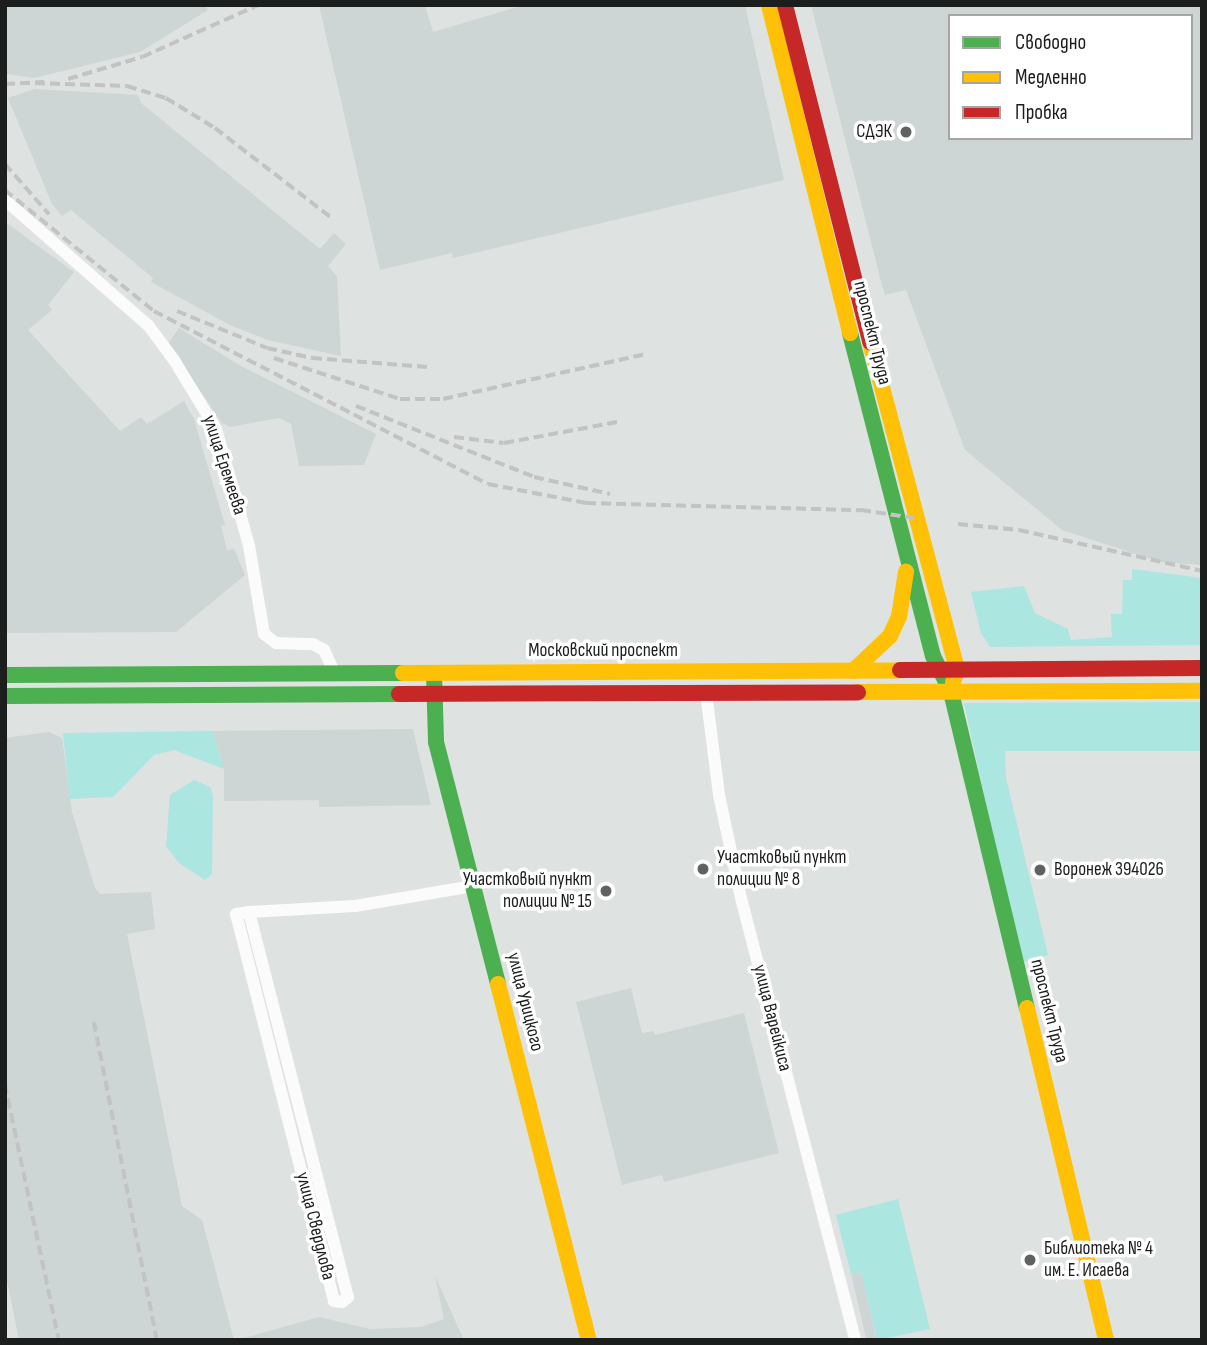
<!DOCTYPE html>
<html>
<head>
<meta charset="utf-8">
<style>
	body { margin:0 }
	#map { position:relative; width:1207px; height:1345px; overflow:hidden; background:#dee2e1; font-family:"Sofia Sans Condensed",sans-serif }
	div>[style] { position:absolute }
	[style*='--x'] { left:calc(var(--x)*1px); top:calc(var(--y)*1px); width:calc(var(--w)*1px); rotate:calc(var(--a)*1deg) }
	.built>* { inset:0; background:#cdd6d4; transform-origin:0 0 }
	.green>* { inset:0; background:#ace6e0 }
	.street>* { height:12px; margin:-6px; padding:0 6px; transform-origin:6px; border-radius:6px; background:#fafbfa }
	.fast>* { height:16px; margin:-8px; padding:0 8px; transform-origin:8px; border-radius:8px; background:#4caf50 }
	.slow>* { height:16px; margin:-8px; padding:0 8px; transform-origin:8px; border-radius:8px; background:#ffc107 }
	.jam>* { height:16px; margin:-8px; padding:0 8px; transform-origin:8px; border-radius:8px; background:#c62828 }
	.rail>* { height:3.5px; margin-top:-1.75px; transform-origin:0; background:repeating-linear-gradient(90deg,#c2c3c2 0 10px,transparent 0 15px) }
	.dots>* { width:19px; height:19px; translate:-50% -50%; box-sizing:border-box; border:4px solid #fff; border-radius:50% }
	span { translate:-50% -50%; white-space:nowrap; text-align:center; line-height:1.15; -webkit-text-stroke:7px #fff; paint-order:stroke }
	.poi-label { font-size:19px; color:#1c1d1d }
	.right { translate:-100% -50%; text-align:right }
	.left { translate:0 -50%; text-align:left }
	.street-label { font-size:19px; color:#1c1d1d }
	.frame { position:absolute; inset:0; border:7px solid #1c1d1d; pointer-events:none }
	.legend { position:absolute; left:948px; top:14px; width:245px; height:126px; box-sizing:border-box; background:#fff; border:2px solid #a4a5a5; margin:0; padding:9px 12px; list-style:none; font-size:21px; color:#1c1d1d }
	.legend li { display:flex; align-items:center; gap:14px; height:35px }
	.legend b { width:35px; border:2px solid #a4a5a5 }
</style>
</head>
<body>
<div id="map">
	<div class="built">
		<div style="clip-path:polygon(5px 5px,205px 5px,208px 10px,140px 52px,34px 78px,7px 74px)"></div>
		<div style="clip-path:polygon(319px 5px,425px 5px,433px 32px,524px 5px,745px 5px,784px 180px,453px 258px,452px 253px,380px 270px)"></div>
		<div style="clip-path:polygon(evenodd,811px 5px,1202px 5px,1202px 565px,1161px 562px,1062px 530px,965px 450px,906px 290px,885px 295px,883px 289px,811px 5px,950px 16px,1191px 16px,1191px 138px,950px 138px,950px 16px)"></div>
		<div style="clip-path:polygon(35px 89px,138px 95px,141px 103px,320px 249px,334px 233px,346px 244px,328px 266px,337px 277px,341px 356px,268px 340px,232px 326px,151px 282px,153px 278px,71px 210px,62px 216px,52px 204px,8px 98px)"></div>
		<div style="clip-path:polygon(5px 222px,74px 272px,48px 305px,52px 310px,28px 330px,120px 431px,141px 417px,147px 424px,184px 401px,194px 419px,225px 525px,221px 526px,227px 550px,234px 549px,245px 575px,176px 632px,5px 633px)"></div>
		<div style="clip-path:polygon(179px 328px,241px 366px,376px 434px,364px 465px,299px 466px,291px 424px,279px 418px,230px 427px,222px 423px,168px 344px)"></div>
		<div style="clip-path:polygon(413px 729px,431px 805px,319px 807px,319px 800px,224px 801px,224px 769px,213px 731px)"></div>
		<div style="clip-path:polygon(49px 732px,62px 738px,72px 812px,95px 888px,100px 894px,151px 892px,155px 929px,127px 934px,182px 1206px,202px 1220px,234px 1340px,19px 1340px,5px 1270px,5px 738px)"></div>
		<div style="clip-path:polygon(631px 988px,642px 1033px,653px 1031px,655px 1035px,744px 1013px,779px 1153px,664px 1182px,662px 1175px,622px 1185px,576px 1002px)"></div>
		<div style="left:861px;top:1272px;width:70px;height:10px;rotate:77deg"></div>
		<div style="clip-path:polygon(435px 1276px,464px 1340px,237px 1340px,319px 1317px,370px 1329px,421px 1327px,444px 1319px)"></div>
	</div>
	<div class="green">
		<div style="clip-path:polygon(1132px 569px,1202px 578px,1202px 645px,990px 647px,981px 633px,971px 592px,1024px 586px,1035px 613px,1068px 629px,1071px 640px,1112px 637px,1111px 614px,1122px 614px,1123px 580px,1132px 580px)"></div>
		<div style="clip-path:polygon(1202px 702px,1202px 751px,1005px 751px,1006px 778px,1048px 955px,1021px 963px,964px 703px)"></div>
		<div style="clip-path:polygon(213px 731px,224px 769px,174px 750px,154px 755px,113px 797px,70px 799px,63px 733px)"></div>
		<div style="clip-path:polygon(194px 780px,210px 787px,213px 796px,212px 874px,205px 880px,179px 863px,166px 846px,170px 795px)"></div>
		<div style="clip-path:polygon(898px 1199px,930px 1329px,877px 1340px,861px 1272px,851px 1274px,836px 1215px)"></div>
	</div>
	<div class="street">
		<div style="--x:5;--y:200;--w:190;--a:41.2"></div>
		<div style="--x:148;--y:325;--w:44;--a:53.4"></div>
		<div style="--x:174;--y:360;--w:81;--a:58.7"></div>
		<div style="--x:216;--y:429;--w:122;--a:74.2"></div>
		<div style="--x:249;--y:546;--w:89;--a:80.3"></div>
		<div style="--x:264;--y:634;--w:15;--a:37"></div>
		<div style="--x:276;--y:643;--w:37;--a:2"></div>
		<div style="--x:313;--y:644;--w:13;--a:29"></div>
		<div style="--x:324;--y:650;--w:26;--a:65"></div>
		<div style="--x:706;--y:693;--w:103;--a:82.7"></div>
		<div style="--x:719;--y:795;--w:105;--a:77.9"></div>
		<div style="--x:741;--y:898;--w:456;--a:75.5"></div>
		<div style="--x:249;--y:912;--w:398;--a:75.6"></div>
		<div style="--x:348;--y:1297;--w:8;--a:140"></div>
		<div style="--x:342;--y:1302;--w:8;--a:-173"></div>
		<div style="--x:334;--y:1301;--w:399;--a:-104.2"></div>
		<div style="--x:236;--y:914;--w:13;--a:-9"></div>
		<div style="--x:249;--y:912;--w:106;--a:-3.2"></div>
		<div style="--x:355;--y:906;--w:120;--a:-9.6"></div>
	</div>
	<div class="fast">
		<div style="--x:850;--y:333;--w:333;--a:75.6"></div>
		<div style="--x:933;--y:656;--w:40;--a:63.4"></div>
		<div style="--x:951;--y:692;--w:325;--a:76.5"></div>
		<div style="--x:434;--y:673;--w:69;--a:88.3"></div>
		<div style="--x:436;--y:742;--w:250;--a:75.6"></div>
		<div style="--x:5;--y:675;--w:398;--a:-0.3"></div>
		<div style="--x:5;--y:696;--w:394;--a:-0.3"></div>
	</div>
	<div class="slow">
		<div style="--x:769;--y:5;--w:338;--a:76.1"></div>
		<div style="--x:870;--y:342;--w:339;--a:75.1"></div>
		<div style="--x:957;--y:670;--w:13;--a:108"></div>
		<div style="--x:853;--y:671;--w:51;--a:-43.4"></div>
		<div style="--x:890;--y:636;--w:21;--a:-65"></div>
		<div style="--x:899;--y:617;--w:46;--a:-81.2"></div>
		<div style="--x:403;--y:673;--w:497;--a:-0.3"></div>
		<div style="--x:858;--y:692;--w:344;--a:-0.2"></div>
		<div style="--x:498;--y:984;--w:367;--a:75.7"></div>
		<div style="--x:1027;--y:1008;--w:341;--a:76.6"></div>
	</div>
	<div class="jam">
		<div style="--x:785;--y:5;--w:348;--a:75.8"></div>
		<div style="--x:900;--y:670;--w:302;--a:-0.4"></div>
		<div style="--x:399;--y:694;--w:459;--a:-0.2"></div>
	</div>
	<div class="rail">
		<div style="--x:68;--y:79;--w:77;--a:-16.6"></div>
		<div style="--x:142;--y:57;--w:127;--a:-24.1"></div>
		<div style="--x:35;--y:83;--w:92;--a:1.9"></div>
		<div style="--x:127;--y:86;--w:41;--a:17.1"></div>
		<div style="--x:166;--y:98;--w:57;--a:31.5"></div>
		<div style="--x:215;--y:128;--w:149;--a:37.6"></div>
		<div style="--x:5;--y:84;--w:39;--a:-3"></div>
		<div style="--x:5;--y:164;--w:67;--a:48.7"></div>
		<div style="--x:5;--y:190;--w:192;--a:39.1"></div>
		<div style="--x:154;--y:311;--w:376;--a:27.4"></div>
		<div style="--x:488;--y:484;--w:100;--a:11"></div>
		<div style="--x:586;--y:503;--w:275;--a:1.5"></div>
		<div style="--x:861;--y:510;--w:54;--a:8.6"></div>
		<div style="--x:177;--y:311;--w:97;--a:22.3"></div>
		<div style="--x:267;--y:348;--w:46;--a:12.5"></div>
		<div style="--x:312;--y:358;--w:116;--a:4.4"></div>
		<div style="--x:274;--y:358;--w:133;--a:18"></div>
		<div style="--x:400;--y:399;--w:43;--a:0"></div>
		<div style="--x:443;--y:399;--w:208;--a:-12.5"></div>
		<div style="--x:356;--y:406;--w:192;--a:21.7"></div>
		<div style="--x:534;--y:477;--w:78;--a:12.6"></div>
		<div style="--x:454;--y:437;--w:50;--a:6.8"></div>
		<div style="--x:504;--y:443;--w:115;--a:-10.5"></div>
		<div style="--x:958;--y:524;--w:61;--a:5.6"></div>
		<div style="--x:1019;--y:530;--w:188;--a:12.6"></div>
		<div style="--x:94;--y:1022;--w:324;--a:78.8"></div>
		<div style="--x:5;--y:1084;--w:262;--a:78.1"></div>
	</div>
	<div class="dots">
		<div style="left:906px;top:132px;background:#606262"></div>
		<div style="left:703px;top:869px;background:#606262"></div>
		<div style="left:1040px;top:870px;background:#606262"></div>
		<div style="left:606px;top:891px;background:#606262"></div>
		<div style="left:1030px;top:1260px;background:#606262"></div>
	</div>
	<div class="poi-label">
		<span class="right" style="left:892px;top:132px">СДЭК</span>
		<span class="left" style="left:717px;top:869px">Участковый пункт<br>полиции № 8</span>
		<span class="left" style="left:1054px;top:870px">Воронеж 394026</span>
		<span class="right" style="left:592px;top:891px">Участковый пункт<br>полиции № 15</span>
		<span class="left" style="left:1044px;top:1260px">Библиотека № 4<br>им. Е. Исаева</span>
	</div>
	<div class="street-label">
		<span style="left:872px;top:333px;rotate:76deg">проспект Труда</span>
		<span style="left:224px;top:465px;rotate:72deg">улица Еремеева</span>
		<span style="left:603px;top:651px">Московский проспект</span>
		<span style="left:525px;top:1002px;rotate:76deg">улица Урицкого</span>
		<span style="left:1049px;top:1011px;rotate:76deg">проспект Труда</span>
		<span style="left:772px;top:1018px;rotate:76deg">улица Варейкиса</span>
		<span style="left:315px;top:1226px;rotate:76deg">улица Свердлова</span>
	</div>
	<div class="frame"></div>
	<ul class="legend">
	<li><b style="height:9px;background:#4caf50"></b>Свободно</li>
	<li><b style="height:9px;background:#ffc107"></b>Медленно</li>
	<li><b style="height:9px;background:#c62828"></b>Пробка</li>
	</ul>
</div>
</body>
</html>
